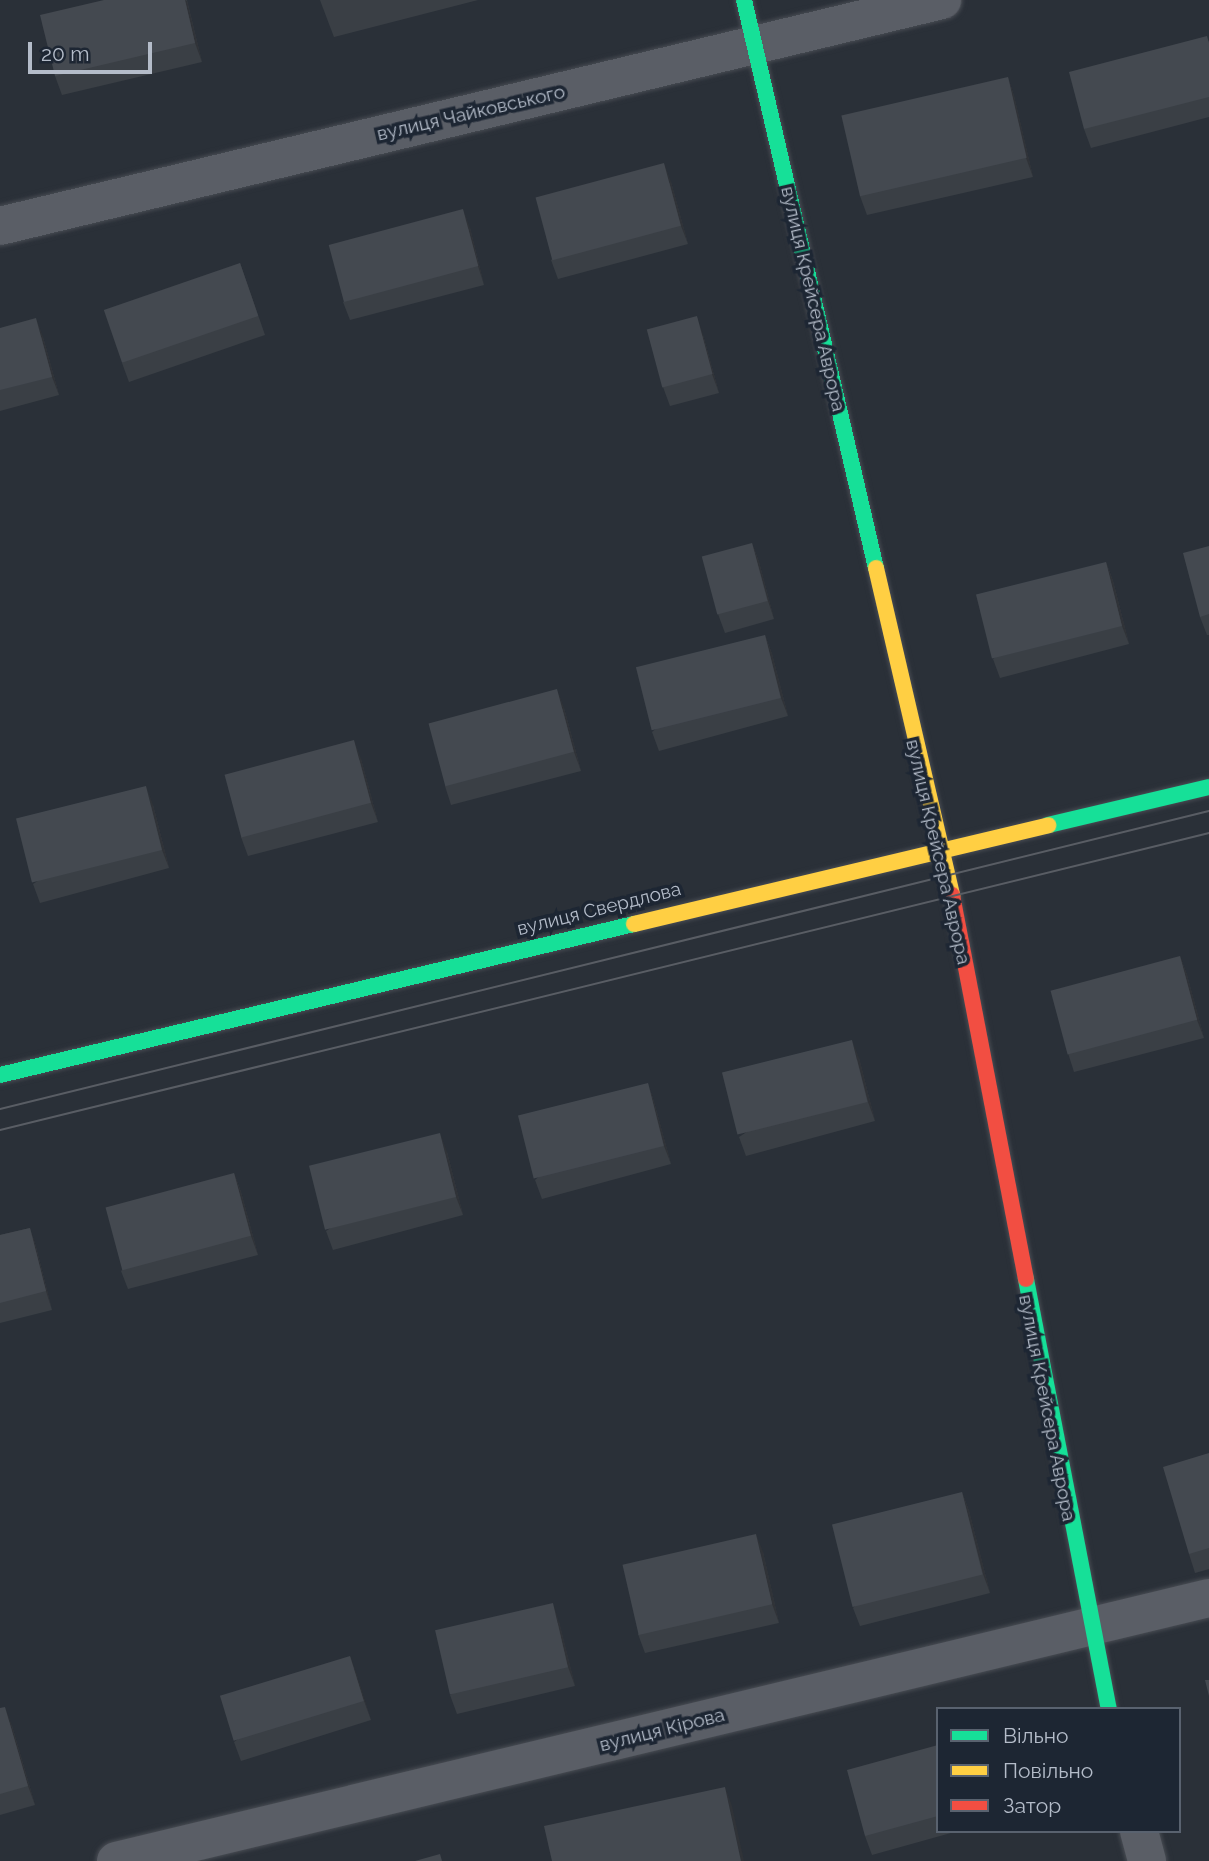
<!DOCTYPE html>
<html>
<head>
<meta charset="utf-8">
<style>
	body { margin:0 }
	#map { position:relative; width:1209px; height:1861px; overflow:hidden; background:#2a3038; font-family:Raleway,sans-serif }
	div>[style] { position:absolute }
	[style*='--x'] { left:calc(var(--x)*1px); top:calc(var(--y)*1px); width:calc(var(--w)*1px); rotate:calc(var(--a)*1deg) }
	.roads { filter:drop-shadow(0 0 2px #484c53) drop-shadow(0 0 2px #484c53) }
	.street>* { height:38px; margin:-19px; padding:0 19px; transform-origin:19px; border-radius:19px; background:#5a5e66 }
	.fast>* { height:16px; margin:-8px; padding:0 8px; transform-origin:8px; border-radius:8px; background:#16e098 }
	.slow>* { height:16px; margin:-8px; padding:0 8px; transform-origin:8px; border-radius:8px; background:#ffcf43 }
	.jam>* { height:16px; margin:-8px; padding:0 8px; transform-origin:8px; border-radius:8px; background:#f24e42 }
	.tram>* { height:2px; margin:-1px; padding:0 1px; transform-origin:1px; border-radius:1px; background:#595d64 }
	.wall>* { inset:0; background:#3a3f45 }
	.shaded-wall>* { inset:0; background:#303338 }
	.building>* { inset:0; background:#444950; transform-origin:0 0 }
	span { translate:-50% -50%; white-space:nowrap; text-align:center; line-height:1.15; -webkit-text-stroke:7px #1d2633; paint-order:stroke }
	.street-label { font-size:19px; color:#b4bcc9 }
	.legend { position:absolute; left:936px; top:1707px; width:245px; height:126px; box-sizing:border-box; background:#1d2633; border:2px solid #59626f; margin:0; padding:9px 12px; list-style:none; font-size:21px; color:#b4bcc9 }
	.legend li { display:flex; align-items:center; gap:14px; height:35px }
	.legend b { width:35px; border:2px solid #59626f }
	.scale { position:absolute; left:28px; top:42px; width:124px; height:32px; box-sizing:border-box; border:4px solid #b4bcc9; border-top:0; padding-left:9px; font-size:21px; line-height:24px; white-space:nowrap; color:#b4bcc9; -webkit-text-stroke:5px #1d2633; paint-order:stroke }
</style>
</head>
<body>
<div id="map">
	<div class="roads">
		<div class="street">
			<div style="--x:0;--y:226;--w:969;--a:-13.49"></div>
			<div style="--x:1139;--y:1831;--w:31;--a:75"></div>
			<div style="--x:116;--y:1861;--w:1124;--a:-13.53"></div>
		</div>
		<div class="fast">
			<div style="--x:744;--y:0;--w:583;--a:76.92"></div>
			<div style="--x:1048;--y:825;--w:165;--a:-13.3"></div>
			<div style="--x:0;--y:1075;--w:652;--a:-13.4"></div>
			<div style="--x:1026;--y:1279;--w:438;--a:79.1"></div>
		</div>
		<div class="slow">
			<div style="--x:876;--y:568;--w:336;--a:76.9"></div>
			<div style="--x:634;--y:924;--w:426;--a:-13.4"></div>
		</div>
		<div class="jam">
			<div style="--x:952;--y:895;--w:391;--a:79.1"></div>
		</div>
	</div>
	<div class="tram">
		<div style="--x:0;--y:1109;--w:1245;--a:-13.85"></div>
		<div style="--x:0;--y:1130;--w:1245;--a:-13.8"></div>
	</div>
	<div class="wall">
		<div style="clip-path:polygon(104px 0,187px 0,202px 62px,62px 95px,55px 76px)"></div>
		<div style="clip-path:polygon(320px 0,478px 0,334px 37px)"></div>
		<div style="clip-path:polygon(1209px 41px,1209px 117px,1091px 148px,1084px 129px)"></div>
		<div style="clip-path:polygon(1008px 77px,1014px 96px,1033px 177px,867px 215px,860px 196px)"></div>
		<div style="clip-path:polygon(671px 182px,688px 244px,558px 279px,551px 260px)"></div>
		<div style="clip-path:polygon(470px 228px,484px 285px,350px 320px,343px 302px)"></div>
		<div style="clip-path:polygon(240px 263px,265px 335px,129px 382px,122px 363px)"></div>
		<div style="clip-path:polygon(0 328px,43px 337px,59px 395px,0 411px)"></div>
		<div style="clip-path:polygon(703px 335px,719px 393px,670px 406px,663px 387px)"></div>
		<div style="clip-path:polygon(752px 543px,759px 562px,774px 619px,725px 633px,718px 614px)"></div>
		<div style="clip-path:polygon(1209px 546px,1209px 635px,1207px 635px,1200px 617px)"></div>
		<div style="clip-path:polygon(1106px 562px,1113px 581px,1129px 644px,1000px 678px,993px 659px)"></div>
		<div style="clip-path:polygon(765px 635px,772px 654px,788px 716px,659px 751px,652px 732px)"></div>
		<div style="clip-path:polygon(564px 708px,581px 771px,451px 805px,445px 786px)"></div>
		<div style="clip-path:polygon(361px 759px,378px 822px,248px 856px,241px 837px)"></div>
		<div style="clip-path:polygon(153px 805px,169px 868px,40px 903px,33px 884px)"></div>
		<div style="clip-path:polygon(1180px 956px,1187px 975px,1204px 1038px,1074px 1072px,1068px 1053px)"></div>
		<div style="clip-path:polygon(859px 1058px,875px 1121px,746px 1156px,739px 1137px)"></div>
		<div style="clip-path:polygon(648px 1083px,654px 1102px,671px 1164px,542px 1199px,535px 1180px)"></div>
		<div style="clip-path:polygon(447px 1152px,463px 1215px,333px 1250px,326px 1231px)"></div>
		<div style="clip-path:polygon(234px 1173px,241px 1192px,258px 1255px,128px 1289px,121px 1271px)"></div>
		<div style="clip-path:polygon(30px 1228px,36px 1247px,52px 1310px,0 1323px,0 1235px)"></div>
		<div style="clip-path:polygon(1209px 1453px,1209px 1569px,1195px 1573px,1189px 1554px)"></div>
		<div style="clip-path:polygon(962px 1492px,969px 1511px,990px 1593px,860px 1626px,853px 1608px)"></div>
		<div style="clip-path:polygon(763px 1552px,779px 1623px,645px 1653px,638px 1634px)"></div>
		<div style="clip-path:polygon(559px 1622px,575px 1686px,457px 1714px,450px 1695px)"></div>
		<div style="clip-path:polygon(350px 1656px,371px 1720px,241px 1761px,234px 1742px)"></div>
		<div style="clip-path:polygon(0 1708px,12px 1726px,35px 1805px,0 1815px)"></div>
		<div style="clip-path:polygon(938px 1745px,938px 1831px,958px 1831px,872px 1855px,865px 1836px)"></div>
	</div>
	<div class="shaded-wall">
		<div style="clip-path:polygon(185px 0,187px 1px,202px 62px,195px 43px)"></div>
		<div style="clip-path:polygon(1008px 77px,1014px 96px,1033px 177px,1026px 158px)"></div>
		<div style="clip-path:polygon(664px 163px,671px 182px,688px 244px,681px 226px)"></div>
		<div style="clip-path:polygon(463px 209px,470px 228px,484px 285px,478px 266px)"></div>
		<div style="clip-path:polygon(697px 316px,703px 335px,719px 393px,712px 374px)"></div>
		<div style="clip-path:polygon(36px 318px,43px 337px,59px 395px,52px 377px)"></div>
		<div style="clip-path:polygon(752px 543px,759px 562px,774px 619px,768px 601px)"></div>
		<div style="clip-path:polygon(1106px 562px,1113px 581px,1129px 644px,1122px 626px)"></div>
		<div style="clip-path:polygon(765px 635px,772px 654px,788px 716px,781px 698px)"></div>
		<div style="clip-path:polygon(557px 689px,564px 708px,581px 771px,574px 752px)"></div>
		<div style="clip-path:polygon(354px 740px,361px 759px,378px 822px,371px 803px)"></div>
		<div style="clip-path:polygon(146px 786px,153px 805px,169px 868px,162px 850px)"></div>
		<div style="clip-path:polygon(1180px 956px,1187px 975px,1204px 1038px,1197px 1020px)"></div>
		<div style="clip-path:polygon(852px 1040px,859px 1058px,875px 1121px,868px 1102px)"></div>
		<div style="clip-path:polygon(648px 1083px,654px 1102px,671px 1164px,664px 1146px)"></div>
		<div style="clip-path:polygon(440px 1133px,447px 1152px,463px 1215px,456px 1197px)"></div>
		<div style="clip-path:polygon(234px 1173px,241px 1192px,258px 1255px,251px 1236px)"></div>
		<div style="clip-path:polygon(30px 1228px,36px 1247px,52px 1310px,46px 1291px)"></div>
		<div style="clip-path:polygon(962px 1492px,969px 1511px,990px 1593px,983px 1574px)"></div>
		<div style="clip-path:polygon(756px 1534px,763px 1552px,779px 1623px,772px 1604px)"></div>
		<div style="clip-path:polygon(553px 1603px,559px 1622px,575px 1686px,568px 1667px)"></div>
		<div style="clip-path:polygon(350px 1656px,357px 1675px,371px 1720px,364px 1701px)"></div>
		<div style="clip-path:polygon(5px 1707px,12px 1726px,35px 1805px,28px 1786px)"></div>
		<div style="clip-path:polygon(725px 1787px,732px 1806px,744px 1861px,741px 1861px)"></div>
	</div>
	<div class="building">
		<div style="clip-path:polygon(104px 0,185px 0,195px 43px,55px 76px,40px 15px)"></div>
		<div style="clip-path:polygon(1207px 36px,1209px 43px,1209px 97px,1084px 129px,1069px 72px)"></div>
		<div style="left:1008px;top:77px;width:83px;height:171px;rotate:77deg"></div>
		<div style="left:664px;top:163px;width:65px;height:133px;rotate:75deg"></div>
		<div style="left:463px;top:209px;width:59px;height:139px;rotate:75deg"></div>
		<div style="left:240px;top:263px;width:56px;height:144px;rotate:71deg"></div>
		<div style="left:697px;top:316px;width:60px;height:52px;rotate:75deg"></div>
		<div style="clip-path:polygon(36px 318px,52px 377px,0 390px,0 328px)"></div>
		<div style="left:752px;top:543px;width:60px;height:52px;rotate:75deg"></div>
		<div style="clip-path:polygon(1209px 546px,1209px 614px,1200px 617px,1183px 553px)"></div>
		<div style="left:1106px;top:562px;width:66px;height:134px;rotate:76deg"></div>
		<div style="left:765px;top:635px;width:65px;height:133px;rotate:76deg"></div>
		<div style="left:557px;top:689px;width:65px;height:133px;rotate:75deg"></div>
		<div style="left:354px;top:740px;width:65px;height:134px;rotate:75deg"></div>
		<div style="left:146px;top:786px;width:66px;height:134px;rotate:76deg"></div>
		<div style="left:1180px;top:956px;width:66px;height:134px;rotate:75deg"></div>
		<div style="left:852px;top:1040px;width:64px;height:134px;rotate:76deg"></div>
		<div style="left:648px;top:1083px;width:65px;height:134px;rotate:76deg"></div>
		<div style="left:440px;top:1133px;width:66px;height:135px;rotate:76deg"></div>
		<div style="left:234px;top:1173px;width:65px;height:133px;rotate:75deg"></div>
		<div style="clip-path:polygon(30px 1228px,46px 1291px,0 1303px,0 1235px)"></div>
		<div style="clip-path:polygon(1209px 1453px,1209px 1548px,1189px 1554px,1163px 1467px)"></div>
		<div style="left:962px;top:1492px;width:85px;height:134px;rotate:76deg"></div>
		<div style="left:756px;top:1534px;width:72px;height:137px;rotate:77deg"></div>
		<div style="left:553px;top:1603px;width:66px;height:121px;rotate:77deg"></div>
		<div style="left:350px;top:1656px;width:47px;height:136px;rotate:73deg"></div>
		<div style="clip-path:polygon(1205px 1680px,1209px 1680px,1209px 1696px)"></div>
		<div style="clip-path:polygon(5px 1707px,28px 1786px,0 1794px,0 1708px)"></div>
		<div style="clip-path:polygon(938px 1745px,938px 1816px,865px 1836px,847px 1770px)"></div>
		<div style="clip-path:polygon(725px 1787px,741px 1861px,552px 1861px,544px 1826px)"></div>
		<div style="clip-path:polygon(440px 1854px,442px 1861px,415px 1861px)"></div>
	</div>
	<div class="street-label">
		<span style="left:471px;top:113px;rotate:-13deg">вулиця Чайковського</span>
		<span style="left:813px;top:299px;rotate:77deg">вулиця Крейсера Аврора</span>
		<span style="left:938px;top:852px;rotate:77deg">вулиця Крейсера Аврора</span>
		<span style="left:599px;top:909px;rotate:-14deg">вулиця Свердлова</span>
		<span style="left:1047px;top:1408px;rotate:79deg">вулиця Крейсера Аврора</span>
		<span style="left:662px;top:1730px;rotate:-14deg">вулиця Кірова</span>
	</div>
	<ul class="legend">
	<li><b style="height:9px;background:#16e098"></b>Вільно</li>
	<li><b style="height:9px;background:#ffcf43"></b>Повільно</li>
	<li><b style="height:9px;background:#f24e42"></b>Затор</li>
	</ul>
	<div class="scale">20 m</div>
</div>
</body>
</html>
